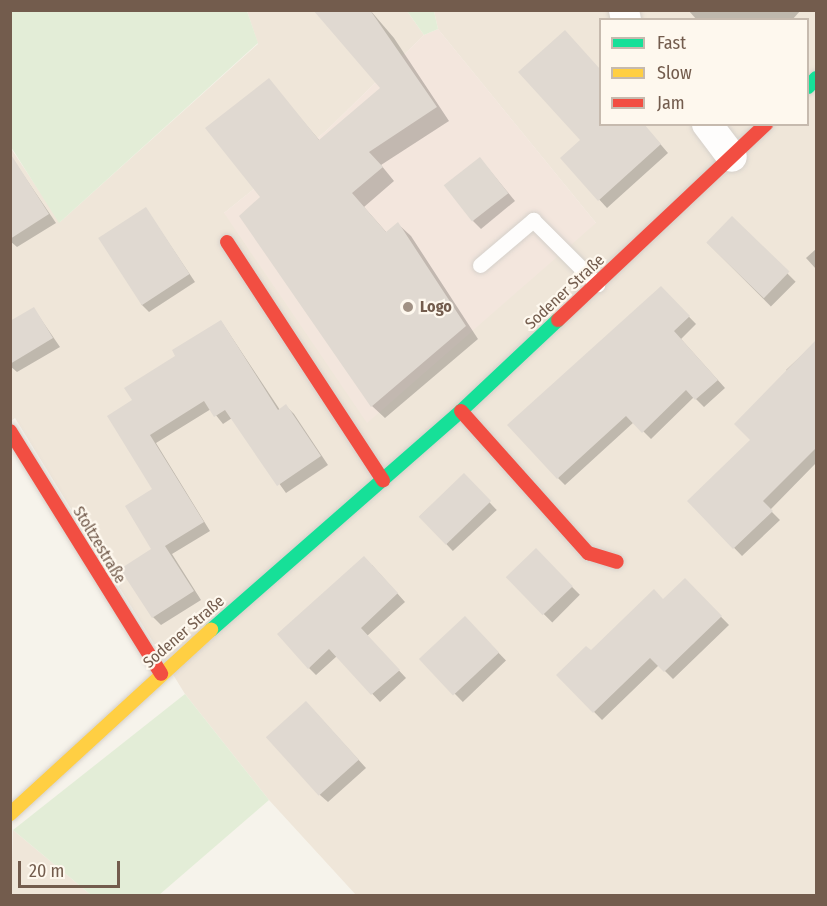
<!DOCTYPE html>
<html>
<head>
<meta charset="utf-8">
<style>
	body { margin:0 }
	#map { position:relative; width:827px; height:906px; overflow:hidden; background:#f6f3eb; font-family:"Fira Sans Condensed",sans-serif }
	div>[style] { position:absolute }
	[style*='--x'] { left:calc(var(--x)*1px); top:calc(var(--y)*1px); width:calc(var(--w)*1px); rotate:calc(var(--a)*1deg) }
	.residential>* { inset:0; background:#efe6d9 }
	.commercial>* { inset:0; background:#f3e6dd }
	.green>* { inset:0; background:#e3edd7 }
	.shadow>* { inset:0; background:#0003; transform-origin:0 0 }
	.building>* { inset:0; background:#e0d9d1; transform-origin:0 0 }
	.roads { filter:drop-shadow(0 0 2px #d5d0ca) drop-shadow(0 0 2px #d5d0ca) }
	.lane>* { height:15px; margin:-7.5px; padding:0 7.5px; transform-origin:7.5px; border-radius:7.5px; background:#fefdfc }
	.street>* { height:30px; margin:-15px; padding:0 15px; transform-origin:15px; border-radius:15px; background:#fefdfc }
	.fast>* { height:14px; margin:-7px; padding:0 7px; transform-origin:7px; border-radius:7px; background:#16e098 }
	.slow>* { height:14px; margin:-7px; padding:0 7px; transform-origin:7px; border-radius:7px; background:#ffcf43 }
	.jam>* { height:14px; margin:-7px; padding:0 7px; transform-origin:7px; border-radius:7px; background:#f24e42 }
	.dots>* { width:16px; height:16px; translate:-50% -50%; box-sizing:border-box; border:3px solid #fef8ee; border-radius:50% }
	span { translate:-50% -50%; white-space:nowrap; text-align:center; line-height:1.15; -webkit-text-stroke:4.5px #fef8ee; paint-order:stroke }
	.street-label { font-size:16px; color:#735c4d }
	.poi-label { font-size:16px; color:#735c4d; font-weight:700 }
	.left { translate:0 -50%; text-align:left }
	.frame { position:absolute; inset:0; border:12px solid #735c4d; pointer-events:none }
	.legend { position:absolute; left:599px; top:18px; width:210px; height:108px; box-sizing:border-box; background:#fef8ee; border:2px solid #c6baae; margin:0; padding:8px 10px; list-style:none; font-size:18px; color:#735c4d }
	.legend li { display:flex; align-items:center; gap:12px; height:30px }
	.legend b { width:30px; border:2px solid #c6baae }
	.scale { position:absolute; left:18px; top:861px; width:102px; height:27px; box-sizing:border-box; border:3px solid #735c4d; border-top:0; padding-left:8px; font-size:18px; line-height:21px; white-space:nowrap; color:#735c4d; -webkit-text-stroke:4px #fef8ee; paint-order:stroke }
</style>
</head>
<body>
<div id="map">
	<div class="residential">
		<div style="clip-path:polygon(evenodd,247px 11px,407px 11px,424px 35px,326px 131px,224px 213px,596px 223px,438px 29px,434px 11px,816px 11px,816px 895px,356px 895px,269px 800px,185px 694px,15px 418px,11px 421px,10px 147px,60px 222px,258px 44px,247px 11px,600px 20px,808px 20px,808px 124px,600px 124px,600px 20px)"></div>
		<div style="clip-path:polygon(13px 830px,91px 895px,11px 895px)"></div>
	</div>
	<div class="commercial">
		<div style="clip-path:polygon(438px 29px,596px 223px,367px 423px,224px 213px,326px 131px,424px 35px)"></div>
	</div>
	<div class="green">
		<div style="clip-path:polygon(11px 10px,247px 11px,258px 43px,59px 223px,11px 147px)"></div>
		<div style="clip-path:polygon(407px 11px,434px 11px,438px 29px,424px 35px)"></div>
		<div style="clip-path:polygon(185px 694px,269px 800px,159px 895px,91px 895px,13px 830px)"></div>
	</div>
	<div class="shadow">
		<div style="clip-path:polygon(370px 10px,394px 38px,449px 121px,381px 165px,394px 181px,364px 207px,387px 233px,398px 224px,411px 236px,478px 339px,385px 418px,372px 406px,262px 198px,268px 80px,320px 141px,382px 88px)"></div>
		<div style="clip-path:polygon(688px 10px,801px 10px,792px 20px,697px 20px)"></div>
		<div style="clip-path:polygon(573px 40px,600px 71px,600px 124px,643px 124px,668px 153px,607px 208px,562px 159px,582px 140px)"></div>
		<div style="clip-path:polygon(12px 158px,56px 223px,17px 247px,10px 241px)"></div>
		<div style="clip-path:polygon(487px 167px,515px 201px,481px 229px,473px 221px)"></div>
		<div style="clip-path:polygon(146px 209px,195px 282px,149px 312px,141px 304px)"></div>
		<div style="left:732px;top:218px;width:90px;height:35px;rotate:45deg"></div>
		<div style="clip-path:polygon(816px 249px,816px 269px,806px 258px)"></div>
		<div style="clip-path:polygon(661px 288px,696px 324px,681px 339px,725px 388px,704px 407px,694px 397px,651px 439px,634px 422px,565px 485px,558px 478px)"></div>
		<div style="clip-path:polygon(34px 309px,60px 347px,17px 372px,10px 366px,10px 323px)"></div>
		<div style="clip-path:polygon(221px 321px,280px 410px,286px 406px,294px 414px,328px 465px,286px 493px,232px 418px,223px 424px,211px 409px,156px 443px,210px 531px,172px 554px,201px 600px,161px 625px,153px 617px,154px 490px,134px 401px,178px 357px)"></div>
		<div style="clip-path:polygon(816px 342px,816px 463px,770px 510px,780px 520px,742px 556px,689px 501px,752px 440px,788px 372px,786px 370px)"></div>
		<div style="left:464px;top:475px;width:48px;height:60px;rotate:47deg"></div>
		<div style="left:536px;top:551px;width:62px;height:39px;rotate:45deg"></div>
		<div style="clip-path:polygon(372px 565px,405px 602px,367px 636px,406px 678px,380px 702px,337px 656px,316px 675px,309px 668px)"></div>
		<div style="clip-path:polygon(685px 580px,729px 625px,673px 679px,659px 665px,602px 720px,558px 675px,663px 601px)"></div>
		<div style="left:465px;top:618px;width:59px;height:60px;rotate:46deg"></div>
		<div style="clip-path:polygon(314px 711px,366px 768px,328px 802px,320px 795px)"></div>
	</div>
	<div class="building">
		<div style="clip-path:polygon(313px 10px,370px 10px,437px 107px,369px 152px,383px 167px,352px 193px,386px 232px,398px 222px,466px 326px,371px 407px,239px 216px,260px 197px,205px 128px,269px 78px,319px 140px,380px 88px)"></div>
		<div style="clip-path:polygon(565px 30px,600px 69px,600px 124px,644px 124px,661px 144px,598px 201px,560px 158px,580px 140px,518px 72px)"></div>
		<div style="clip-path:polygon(10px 153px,49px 214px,10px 239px)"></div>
		<div style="left:480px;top:157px;width:46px;height:46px;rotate:52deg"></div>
		<div style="left:146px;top:207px;width:80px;height:57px;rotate:57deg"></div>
		<div style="left:732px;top:216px;width:80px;height:37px;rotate:44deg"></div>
		<div style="clip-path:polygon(661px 286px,690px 316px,674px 331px,718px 380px,695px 400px,686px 390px,642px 433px,626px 416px,557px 479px,507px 425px)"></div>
		<div style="clip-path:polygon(34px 307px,53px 338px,10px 364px,10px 321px)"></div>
		<div style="clip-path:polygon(221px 320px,278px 410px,286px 404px,321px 456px,277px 486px,225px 410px,214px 417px,204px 401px,150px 435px,204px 522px,165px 546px,194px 591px,152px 618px,120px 569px,151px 549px,125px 506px,152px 489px,107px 416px,132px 400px,124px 388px,175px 356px,172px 350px)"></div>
		<div style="clip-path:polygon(816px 340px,816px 448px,763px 501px,773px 511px,733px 549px,687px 501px,750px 440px,734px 424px)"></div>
		<div style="left:464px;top:473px;width:39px;height:63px;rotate:46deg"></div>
		<div style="left:536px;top:548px;width:53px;height:42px;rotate:46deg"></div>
		<div style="clip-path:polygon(364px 556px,398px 593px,361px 628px,400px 670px,371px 695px,329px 649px,308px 669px,277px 634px)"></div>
		<div style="clip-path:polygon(685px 578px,722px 616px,664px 672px,650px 658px,593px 713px,556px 675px,586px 646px,591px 650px,654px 589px,663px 599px)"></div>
		<div style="left:465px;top:616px;width:50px;height:63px;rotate:47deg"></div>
		<div style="left:306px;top:701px;width:79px;height:54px;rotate:48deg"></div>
	</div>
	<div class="roads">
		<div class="lane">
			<div style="--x:480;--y:265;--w:70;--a:-40.3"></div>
			<div style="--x:533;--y:220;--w:91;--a:45"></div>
		</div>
		<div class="street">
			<div style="--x:624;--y:10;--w:10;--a:79"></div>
			<div style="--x:707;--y:124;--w:41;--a:52.9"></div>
		</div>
		<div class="fast">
			<div style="--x:808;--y:87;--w:12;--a:-48"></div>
			<div style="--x:211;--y:630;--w:332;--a:-41.2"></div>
			<div style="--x:461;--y:411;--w:133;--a:-43.2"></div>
		</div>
		<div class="slow">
			<div style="--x:10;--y:814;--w:273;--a:-42.5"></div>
		</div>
		<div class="jam">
			<div style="--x:227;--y:242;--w:285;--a:56.8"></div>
			<div style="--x:558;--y:320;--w:286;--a:-43.3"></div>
			<div style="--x:461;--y:411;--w:191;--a:48.2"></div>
			<div style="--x:588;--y:553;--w:30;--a:17"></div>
			<div style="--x:10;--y:431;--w:286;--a:58.1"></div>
		</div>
	</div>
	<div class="dots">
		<div style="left:408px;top:307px;background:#a19184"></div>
	</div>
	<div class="street-label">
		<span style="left:565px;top:292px;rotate:-43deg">Sodener Straße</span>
		<span style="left:99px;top:545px;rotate:59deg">Stoltzestraße</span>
		<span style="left:184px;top:632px;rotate:-41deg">Sodener Straße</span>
	</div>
	<div class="poi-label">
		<span class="left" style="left:420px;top:307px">Logo</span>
	</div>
	<div class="frame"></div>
	<ul class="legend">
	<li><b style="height:8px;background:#16e098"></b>Fast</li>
	<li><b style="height:8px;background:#ffcf43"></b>Slow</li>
	<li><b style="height:8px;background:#f24e42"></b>Jam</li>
	</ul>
	<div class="scale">20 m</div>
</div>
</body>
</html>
